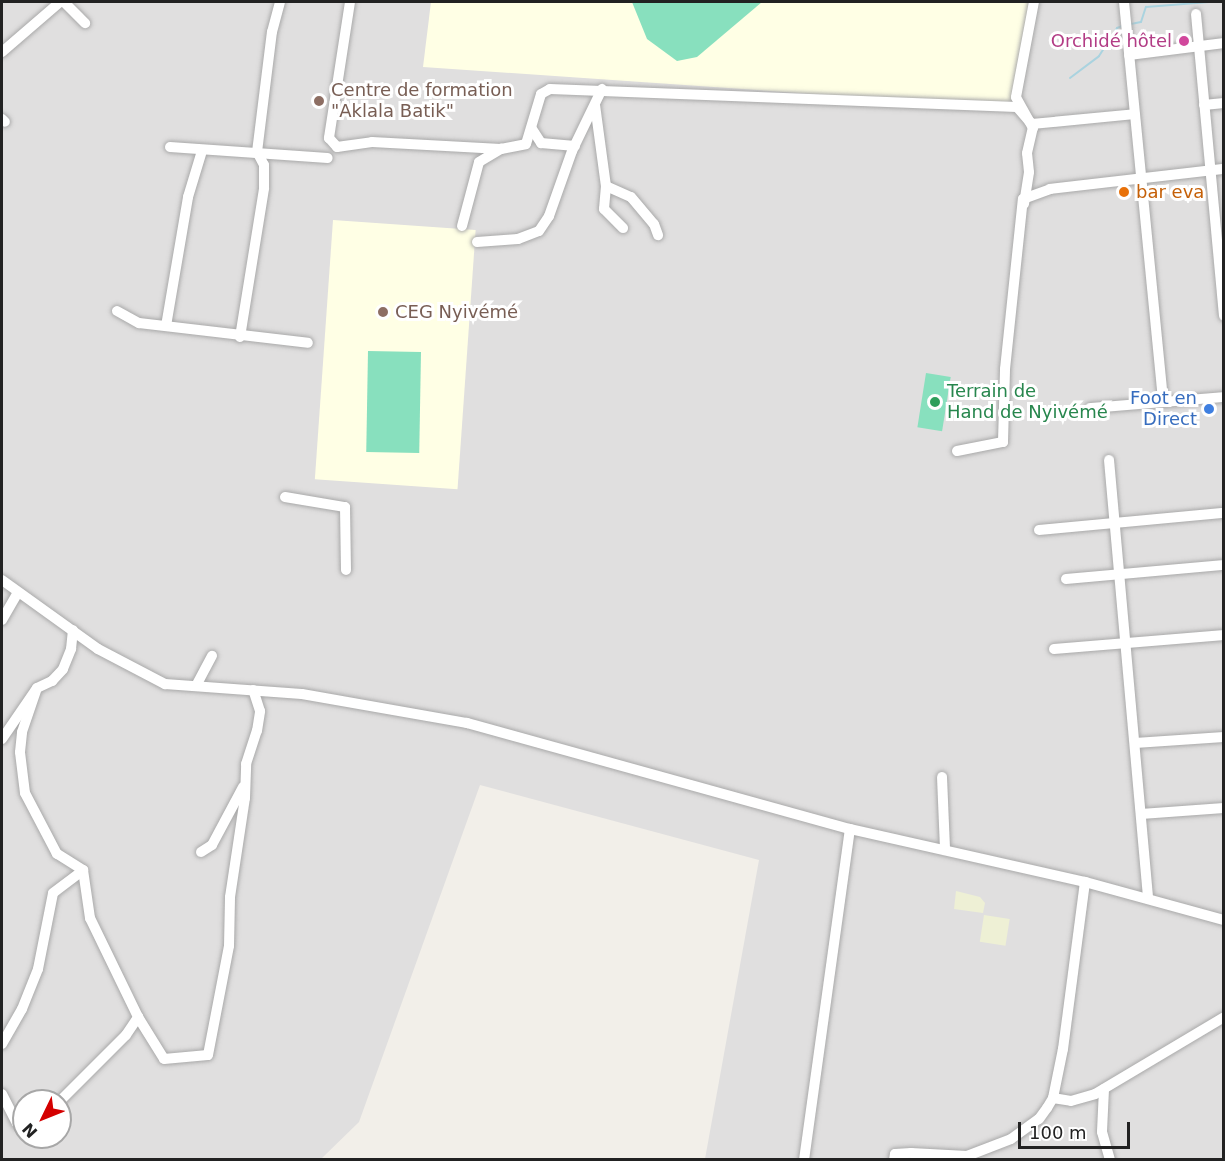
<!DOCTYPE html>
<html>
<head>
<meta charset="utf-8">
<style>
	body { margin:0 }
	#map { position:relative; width:1225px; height:1161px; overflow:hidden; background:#f2efe9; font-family:"DejaVu Sans",sans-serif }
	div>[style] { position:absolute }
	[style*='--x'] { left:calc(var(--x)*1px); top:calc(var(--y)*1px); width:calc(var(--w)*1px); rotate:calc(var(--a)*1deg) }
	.residential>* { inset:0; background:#e0dfdf }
	.education>* { inset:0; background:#ffffe5; transform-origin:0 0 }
	.farmland>* { inset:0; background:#eef0d5; transform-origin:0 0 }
	.pitch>* { inset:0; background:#88e0be; transform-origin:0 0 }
	.stream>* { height:2px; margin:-1px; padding:0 1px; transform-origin:1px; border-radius:1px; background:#aad3df }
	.roads { filter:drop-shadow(0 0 2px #a9a9a9) drop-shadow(0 0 2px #a9a9a9) }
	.minor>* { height:10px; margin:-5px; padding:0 5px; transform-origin:5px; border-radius:5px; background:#fff }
	.dots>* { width:16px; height:16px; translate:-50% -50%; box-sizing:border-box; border:3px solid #fff; border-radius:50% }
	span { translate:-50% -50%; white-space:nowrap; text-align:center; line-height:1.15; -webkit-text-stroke:6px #fff; paint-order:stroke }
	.hotel-label { font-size:18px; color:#b23c85 }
	.right { translate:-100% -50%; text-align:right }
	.education-label { font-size:18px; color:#785e54 }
	.left { translate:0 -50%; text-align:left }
	.food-label { font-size:18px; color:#c56008 }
	.leisure-label { font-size:18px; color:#27864d }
	.shop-label { font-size:18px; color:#366cbe }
	.frame { position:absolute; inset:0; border:3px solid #222; pointer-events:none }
	.north { position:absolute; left:12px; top:1089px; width:60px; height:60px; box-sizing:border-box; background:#fff; border:2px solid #a7a7a7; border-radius:50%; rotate:227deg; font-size:16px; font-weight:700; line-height:24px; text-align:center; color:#222 }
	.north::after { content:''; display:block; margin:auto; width:21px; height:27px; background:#d40000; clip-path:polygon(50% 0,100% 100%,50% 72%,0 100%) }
	.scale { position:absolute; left:1018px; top:1122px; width:112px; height:27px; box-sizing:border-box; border:3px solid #222; border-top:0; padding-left:8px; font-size:18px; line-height:21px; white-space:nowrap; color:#222; -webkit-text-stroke:4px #fff; paint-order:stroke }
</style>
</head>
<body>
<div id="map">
	<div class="residential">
		<div style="clip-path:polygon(evenodd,2px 2px,1223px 2px,1223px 1159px,705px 1159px,759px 860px,480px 785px,359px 1122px,321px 1159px,2px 1160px,2px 2px,24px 1101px,60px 1101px,60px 1137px,24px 1137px,24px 1101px)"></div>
	</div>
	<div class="education">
		<div style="clip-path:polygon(431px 2px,1032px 2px,1017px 108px,423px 67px)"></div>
		<div style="left:333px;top:220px;width:143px;height:260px;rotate:4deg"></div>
	</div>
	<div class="farmland">
		<div style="clip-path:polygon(956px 891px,980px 897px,985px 903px,983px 913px,954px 909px)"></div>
		<div style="left:984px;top:915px;width:26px;height:27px;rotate:9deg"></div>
	</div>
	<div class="pitch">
		<div style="clip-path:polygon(632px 2px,762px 2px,697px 57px,677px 61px,647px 39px)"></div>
		<div style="left:368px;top:351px;width:53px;height:101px;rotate:1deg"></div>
		<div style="left:926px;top:373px;width:25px;height:55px;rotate:9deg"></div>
	</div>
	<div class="stream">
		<div style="--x:1131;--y:24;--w:10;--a:-11"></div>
		<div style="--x:1141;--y:22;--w:16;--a:-72"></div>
		<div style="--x:1146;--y:7;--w:63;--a:-4.5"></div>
		<div style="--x:1070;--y:78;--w:36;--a:-37"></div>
		<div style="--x:1099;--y:56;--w:33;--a:-57"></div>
		<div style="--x:1117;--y:28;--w:5;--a:-22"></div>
	</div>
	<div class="roads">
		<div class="minor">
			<div style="--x:64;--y:2;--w:30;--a:45"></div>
			<div style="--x:350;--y:2;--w:138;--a:98.8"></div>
			<div style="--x:329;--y:138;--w:12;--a:48"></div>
			<div style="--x:337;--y:147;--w:35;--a:-8"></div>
			<div style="--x:372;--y:142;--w:129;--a:3.1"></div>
			<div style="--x:501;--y:149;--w:25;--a:-11"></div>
			<div style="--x:526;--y:144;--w:52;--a:-73.3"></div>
			<div style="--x:541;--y:94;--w:10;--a:-29"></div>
			<div style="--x:550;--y:89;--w:467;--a:2.2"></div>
			<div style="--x:1017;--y:107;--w:23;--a:49"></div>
			<div style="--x:1032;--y:124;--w:103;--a:-5.5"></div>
			<div style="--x:1124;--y:2;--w:402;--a:84.4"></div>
			<div style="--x:1196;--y:14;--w:303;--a:84.7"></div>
			<div style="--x:2;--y:52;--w:77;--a:-40.8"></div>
			<div style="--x:1129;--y:55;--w:96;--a:-7.2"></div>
			<div style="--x:595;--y:105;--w:82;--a:82.3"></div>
			<div style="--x:606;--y:186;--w:27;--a:24"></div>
			<div style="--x:631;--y:197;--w:35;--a:50"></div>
			<div style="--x:654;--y:224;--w:12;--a:70"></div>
			<div style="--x:1204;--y:105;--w:20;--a:-6"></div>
			<div style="--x:2;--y:119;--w:4;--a:45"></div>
			<div style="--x:532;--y:129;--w:17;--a:57"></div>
			<div style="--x:541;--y:143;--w:34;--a:5"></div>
			<div style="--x:170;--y:147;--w:158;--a:4"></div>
			<div style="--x:606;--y:186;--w:23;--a:95"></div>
			<div style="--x:604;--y:209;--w:27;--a:45"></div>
			<div style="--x:1024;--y:204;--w:32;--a:-81"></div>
			<div style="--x:1029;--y:172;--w:19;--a:-96"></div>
			<div style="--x:1027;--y:153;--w:26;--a:-77"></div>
			<div style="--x:1033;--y:128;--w:35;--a:-119"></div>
			<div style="--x:1016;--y:97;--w:97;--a:-79.3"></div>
			<div style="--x:462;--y:226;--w:66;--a:-75.1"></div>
			<div style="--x:479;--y:162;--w:26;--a:-31"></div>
			<div style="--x:477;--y:242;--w:41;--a:-4.2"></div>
			<div style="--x:518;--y:239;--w:22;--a:-21"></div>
			<div style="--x:539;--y:231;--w:18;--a:-56"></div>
			<div style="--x:549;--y:216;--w:69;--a:-70.5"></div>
			<div style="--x:572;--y:151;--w:69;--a:-64.2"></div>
			<div style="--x:117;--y:311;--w:25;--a:29"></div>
			<div style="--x:139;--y:323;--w:170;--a:6.7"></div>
			<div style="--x:166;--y:326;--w:131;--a:-80.3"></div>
			<div style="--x:188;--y:197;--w:48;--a:-73.1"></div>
			<div style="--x:240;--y:337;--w:151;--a:-80.8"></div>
			<div style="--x:264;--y:188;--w:23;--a:-90"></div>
			<div style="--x:264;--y:165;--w:15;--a:-118"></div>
			<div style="--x:257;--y:152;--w:121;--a:-82.9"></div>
			<div style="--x:272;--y:32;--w:31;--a:-75"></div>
			<div style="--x:1090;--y:408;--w:134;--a:-4.7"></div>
			<div style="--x:957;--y:451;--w:47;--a:-11.1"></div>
			<div style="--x:1003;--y:442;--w:73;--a:-88.4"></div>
			<div style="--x:1005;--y:369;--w:171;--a:-84"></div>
			<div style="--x:1023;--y:199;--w:29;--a:-20"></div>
			<div style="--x:1050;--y:189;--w:175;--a:-6.6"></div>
			<div style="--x:1109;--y:460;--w:440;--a:84.9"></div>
			<div style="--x:285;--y:497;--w:61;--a:9.5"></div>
			<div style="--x:345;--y:507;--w:63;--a:89.1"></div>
			<div style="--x:1039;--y:530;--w:186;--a:-5.3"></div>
			<div style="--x:1066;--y:579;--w:159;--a:-5.1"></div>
			<div style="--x:2;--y:580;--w:118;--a:35.7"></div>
			<div style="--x:98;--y:649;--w:76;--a:27.6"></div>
			<div style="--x:165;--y:684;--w:137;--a:4.2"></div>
			<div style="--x:302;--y:694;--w:168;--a:10"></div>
			<div style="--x:467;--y:723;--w:397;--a:15.5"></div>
			<div style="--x:850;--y:829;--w:241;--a:12.7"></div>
			<div style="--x:1085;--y:882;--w:144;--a:15.3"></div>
			<div style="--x:2;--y:620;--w:32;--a:-60"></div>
			<div style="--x:1054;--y:649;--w:171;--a:-4.7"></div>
			<div style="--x:197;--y:684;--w:32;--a:-62"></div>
			<div style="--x:2;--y:739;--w:62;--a:-55.5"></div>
			<div style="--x:37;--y:688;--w:17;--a:-25"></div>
			<div style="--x:52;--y:681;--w:16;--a:-47"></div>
			<div style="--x:63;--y:669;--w:22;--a:-68"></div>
			<div style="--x:71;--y:649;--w:19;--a:-84"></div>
			<div style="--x:1135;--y:743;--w:89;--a:-3.9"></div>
			<div style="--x:942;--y:777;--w:73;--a:87.6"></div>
			<div style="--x:1141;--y:814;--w:83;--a:-4.1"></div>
			<div style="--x:201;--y:852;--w:13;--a:-32"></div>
			<div style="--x:212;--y:845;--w:66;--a:-61.9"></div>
			<div style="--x:83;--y:870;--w:49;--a:81.7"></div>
			<div style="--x:90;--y:918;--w:110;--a:64.1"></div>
			<div style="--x:138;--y:1017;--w:49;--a:58.2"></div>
			<div style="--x:164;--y:1059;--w:44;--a:-5.2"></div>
			<div style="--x:208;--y:1055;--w:111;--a:-79.1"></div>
			<div style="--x:229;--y:946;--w:49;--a:-88.8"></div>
			<div style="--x:230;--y:897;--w:100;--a:-81.4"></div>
			<div style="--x:245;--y:798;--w:34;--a:-88"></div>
			<div style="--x:246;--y:764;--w:35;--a:-72"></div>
			<div style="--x:257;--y:731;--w:20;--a:-81"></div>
			<div style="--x:260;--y:711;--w:22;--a:-108"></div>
			<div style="--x:2;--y:1044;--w:40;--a:-60.3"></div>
			<div style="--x:22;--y:1009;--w:43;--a:-68.2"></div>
			<div style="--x:38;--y:969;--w:77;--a:-78.8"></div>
			<div style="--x:53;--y:893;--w:38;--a:-37"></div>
			<div style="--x:83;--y:870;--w:31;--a:-148"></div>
			<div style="--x:57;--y:854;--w:69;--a:-117.7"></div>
			<div style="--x:25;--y:793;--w:41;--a:-97"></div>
			<div style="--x:20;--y:752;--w:20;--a:-84"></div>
			<div style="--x:22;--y:732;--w:46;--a:-71.2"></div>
			<div style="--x:1104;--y:1089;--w:43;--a:92.7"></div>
			<div style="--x:1102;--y:1132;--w:29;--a:74"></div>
			<div style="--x:2;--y:1094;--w:33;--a:63"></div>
			<div style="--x:17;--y:1123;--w:9;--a:41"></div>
			<div style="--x:1053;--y:1098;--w:18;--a:9"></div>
			<div style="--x:1071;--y:1101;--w:25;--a:-16"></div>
			<div style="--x:1095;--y:1094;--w:150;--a:-30.8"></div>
			<div style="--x:60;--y:1101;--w:93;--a:-45"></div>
			<div style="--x:126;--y:1035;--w:22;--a:-56"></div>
			<div style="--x:804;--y:1160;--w:334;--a:-82.1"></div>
			<div style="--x:894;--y:1160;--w:6;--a:-81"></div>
			<div style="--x:895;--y:1154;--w:16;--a:-4"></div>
			<div style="--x:911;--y:1153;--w:56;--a:3.1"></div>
			<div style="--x:967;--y:1156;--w:47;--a:-21.1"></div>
			<div style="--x:1011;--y:1139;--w:34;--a:-36"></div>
			<div style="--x:1039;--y:1119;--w:14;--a:-54"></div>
			<div style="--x:1047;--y:1108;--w:12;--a:-59"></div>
			<div style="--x:1053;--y:1098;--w:50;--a:-78.5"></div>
			<div style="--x:1063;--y:1049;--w:168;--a:-82.5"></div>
		</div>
	</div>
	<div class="dots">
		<div style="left:1184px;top:41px;background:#d1479c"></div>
		<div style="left:319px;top:101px;background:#8d6e63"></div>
		<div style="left:1124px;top:192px;background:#e8710a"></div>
		<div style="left:383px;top:312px;background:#8d6e63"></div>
		<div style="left:935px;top:402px;background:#2e9e5b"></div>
		<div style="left:1209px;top:409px;background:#3f7fe0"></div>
	</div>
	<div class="hotel-label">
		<span class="right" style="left:1172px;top:41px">Orchidé hôtel</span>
	</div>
	<div class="education-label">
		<span class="left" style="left:331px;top:101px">Centre de formation<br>"Aklala Batik"</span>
		<span class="left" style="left:395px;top:312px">CEG Nyivémé</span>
	</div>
	<div class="food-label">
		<span class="left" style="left:1136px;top:192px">bar eva</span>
	</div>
	<div class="leisure-label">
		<span class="left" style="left:947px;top:402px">Terrain de<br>Hand de Nyivémé</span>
	</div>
	<div class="shop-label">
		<span class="right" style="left:1197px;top:409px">Foot en<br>Direct</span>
	</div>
	<div class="frame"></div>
	<div class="north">N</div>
	<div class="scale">100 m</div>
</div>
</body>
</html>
